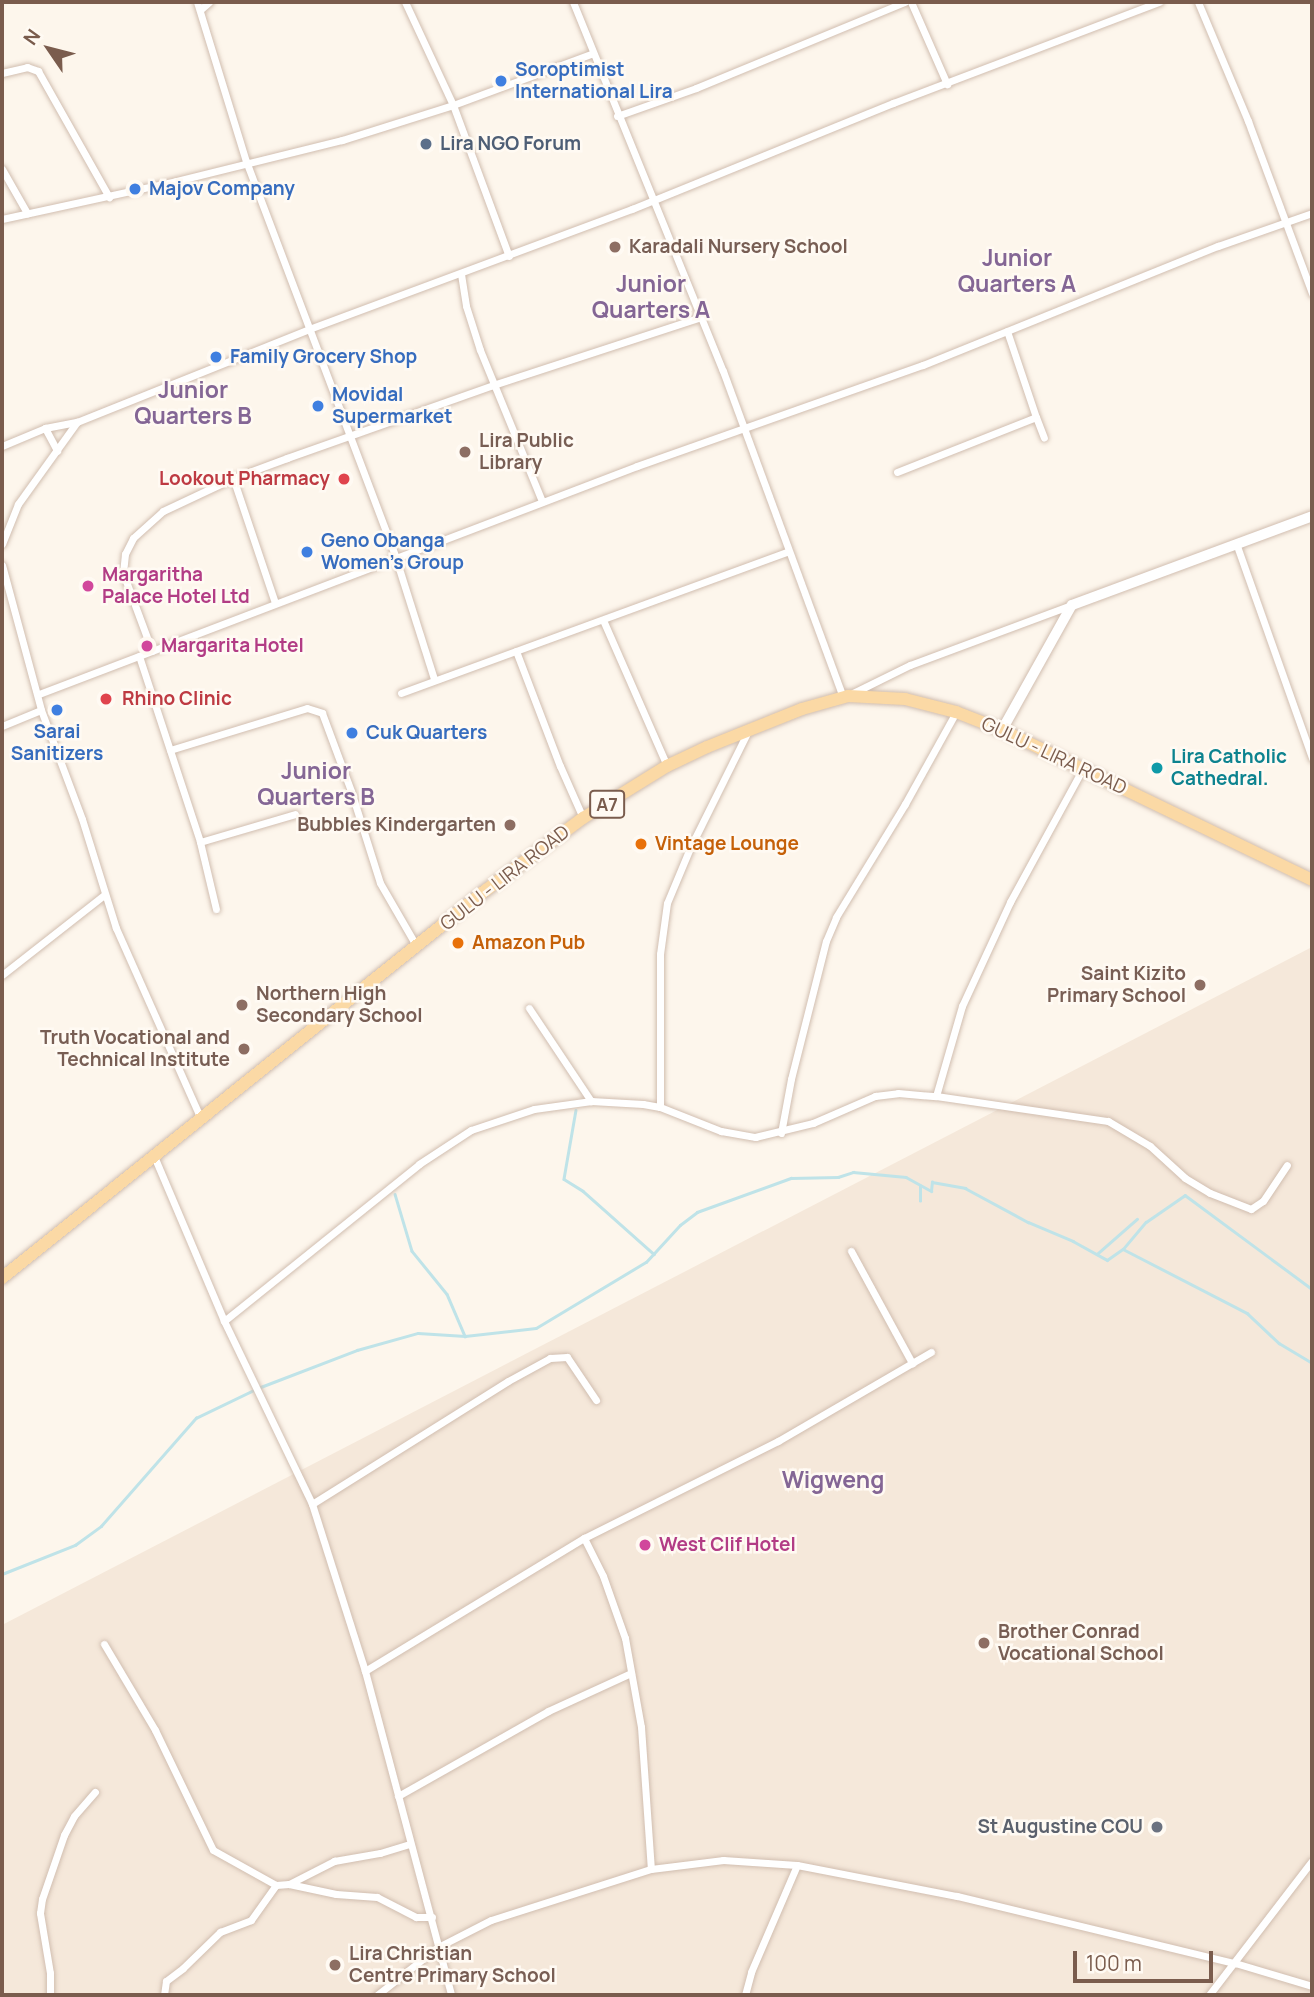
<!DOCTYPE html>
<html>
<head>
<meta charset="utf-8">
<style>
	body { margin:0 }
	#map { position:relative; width:1314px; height:1997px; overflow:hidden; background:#fdf6ec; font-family:Manrope,sans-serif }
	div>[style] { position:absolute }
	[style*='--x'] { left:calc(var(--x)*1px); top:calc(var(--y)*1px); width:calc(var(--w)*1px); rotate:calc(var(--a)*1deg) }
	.residential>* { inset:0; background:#f5e8da }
	.stream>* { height:2.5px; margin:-1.25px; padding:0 1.25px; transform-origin:1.25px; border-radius:1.25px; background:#bfe3e8 }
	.roads { filter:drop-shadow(0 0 2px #d1beb0) drop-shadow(0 0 2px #d1beb0) }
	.street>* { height:7px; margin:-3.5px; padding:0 3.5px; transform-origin:3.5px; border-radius:3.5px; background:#fff }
	.secondary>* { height:10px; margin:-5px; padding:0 5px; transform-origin:5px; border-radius:5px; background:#fff }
	.primary>* { height:12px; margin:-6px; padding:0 6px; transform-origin:6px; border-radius:6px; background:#fbd9a5 }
	.dots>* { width:19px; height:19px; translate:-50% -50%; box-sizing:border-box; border:4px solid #fffaf3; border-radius:50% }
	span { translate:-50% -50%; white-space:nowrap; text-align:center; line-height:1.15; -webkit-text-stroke:5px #fffaf3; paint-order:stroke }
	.shield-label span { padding:2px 5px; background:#fffaf3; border:2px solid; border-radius:5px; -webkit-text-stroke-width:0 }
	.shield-label { font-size:18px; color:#7a5c4d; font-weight:700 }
	.shop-label { font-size:19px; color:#366cbe; font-weight:700 }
	.left { translate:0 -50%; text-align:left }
	.service-label { font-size:19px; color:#4e5e75; font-weight:700 }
	.education-label { font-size:19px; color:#785e54; font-weight:700 }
	.right { translate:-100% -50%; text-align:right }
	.health-label { font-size:19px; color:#be3a42; font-weight:700 }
	.hotel-label { font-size:19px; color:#b23c85; font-weight:700 }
	.street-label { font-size:19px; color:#7a5c4d }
	.culture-label { font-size:19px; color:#0d838f; font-weight:700 }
	.food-label { font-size:19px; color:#c56008; font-weight:700 }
	.worship-label { font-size:19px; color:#5b616d; font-weight:700 }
	.quarter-label { font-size:23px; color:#846695; font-weight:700 }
	.frame { position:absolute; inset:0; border:4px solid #7a5c4d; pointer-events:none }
	.north { position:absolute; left:14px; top:14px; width:70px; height:70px; -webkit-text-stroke:5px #fffaf3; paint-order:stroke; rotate:305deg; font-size:19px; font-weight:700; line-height:28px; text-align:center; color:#7a5c4d }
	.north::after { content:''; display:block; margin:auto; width:24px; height:32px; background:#7a5c4d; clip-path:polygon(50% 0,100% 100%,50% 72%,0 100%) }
	.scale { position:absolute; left:1073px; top:1951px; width:140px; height:32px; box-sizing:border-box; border:4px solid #7a5c4d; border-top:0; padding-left:9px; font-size:21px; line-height:24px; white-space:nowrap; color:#7a5c4d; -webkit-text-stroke:5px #fffaf3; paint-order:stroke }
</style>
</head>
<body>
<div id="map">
	<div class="residential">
		<div style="clip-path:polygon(1312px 947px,1312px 1995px,2px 1995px,2px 1625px)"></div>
	</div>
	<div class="stream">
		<div style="--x:576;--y:1110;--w:70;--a:99.9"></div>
		<div style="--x:564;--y:1179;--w:22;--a:32"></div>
		<div style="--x:583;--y:1191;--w:95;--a:41.6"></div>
		<div style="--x:395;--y:1194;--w:59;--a:73.4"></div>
		<div style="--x:412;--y:1251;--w:55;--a:50.9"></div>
		<div style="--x:447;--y:1294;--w:46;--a:66.8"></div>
		<div style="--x:920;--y:1201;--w:15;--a:-90"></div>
		<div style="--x:1123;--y:1249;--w:35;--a:-50"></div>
		<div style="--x:1146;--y:1222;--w:47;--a:-34.7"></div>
		<div style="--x:1185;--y:1195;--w:158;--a:36.5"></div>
		<div style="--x:1097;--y:1254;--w:53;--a:-41.2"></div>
		<div style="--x:2;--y:1574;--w:79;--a:-21.7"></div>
		<div style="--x:75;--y:1545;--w:32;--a:-36"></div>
		<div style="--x:101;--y:1526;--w:144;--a:-48.7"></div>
		<div style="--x:196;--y:1418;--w:69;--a:-25.8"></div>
		<div style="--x:258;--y:1388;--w:106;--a:-21"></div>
		<div style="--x:357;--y:1350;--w:63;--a:-15.6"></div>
		<div style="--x:418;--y:1333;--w:47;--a:3.7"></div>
		<div style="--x:465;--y:1336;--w:71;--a:-6.4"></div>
		<div style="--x:536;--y:1328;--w:128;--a:-31"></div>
		<div style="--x:646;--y:1262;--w:50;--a:-47.4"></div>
		<div style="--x:680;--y:1225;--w:21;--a:-37"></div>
		<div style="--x:697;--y:1212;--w:100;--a:-19.9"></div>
		<div style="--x:791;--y:1178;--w:47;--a:-1.2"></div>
		<div style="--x:838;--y:1177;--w:16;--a:-18"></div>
		<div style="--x:853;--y:1172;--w:53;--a:5.4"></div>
		<div style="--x:906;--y:1177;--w:29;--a:29"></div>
		<div style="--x:931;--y:1191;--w:9;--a:-84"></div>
		<div style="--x:932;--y:1182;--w:34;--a:10"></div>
		<div style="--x:965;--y:1188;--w:72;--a:28.4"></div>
		<div style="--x:1028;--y:1222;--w:49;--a:22.9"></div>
		<div style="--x:1073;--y:1241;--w:39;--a:29"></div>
		<div style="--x:1107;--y:1260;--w:19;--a:-35"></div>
		<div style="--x:1123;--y:1249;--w:140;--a:27.3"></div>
		<div style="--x:1247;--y:1313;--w:44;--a:43.2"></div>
		<div style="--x:1279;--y:1343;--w:39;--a:31"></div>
	</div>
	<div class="roads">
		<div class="street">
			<div style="--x:197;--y:2;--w:166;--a:72.9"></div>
			<div style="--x:246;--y:161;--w:425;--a:69.3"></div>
			<div style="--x:396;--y:559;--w:126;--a:72.4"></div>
			<div style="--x:405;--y:2;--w:114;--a:65"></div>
			<div style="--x:453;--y:105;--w:161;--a:69.7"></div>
			<div style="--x:573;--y:2;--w:398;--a:67.9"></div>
			<div style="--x:723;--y:371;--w:347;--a:69.8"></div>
			<div style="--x:911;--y:2;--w:90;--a:66.3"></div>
			<div style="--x:1198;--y:2;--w:129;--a:67.2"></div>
			<div style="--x:1248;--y:121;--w:184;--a:69.6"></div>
			<div style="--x:201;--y:9;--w:11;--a:-41"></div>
			<div style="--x:2;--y:73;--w:26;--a:-13"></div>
			<div style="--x:27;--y:67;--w:12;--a:20"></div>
			<div style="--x:38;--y:71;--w:145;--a:60.6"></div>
			<div style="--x:617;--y:116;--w:84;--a:-19.5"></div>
			<div style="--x:696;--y:88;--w:226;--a:-22.4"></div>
			<div style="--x:2;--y:169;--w:51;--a:60.4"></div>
			<div style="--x:2;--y:219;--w:178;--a:-12.3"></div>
			<div style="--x:176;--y:181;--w:171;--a:-13.9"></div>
			<div style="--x:342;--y:140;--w:116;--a:-17.5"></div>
			<div style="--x:453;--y:105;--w:147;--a:-20.3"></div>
			<div style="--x:461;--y:274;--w:32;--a:81"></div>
			<div style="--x:466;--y:306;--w:46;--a:72.3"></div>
			<div style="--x:480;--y:350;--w:163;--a:67.7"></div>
			<div style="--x:1007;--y:331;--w:91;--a:71.4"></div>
			<div style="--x:45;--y:428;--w:26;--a:62"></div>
			<div style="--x:2;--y:446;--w:47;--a:-22.7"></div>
			<div style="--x:45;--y:428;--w:33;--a:-11"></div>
			<div style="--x:77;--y:422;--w:250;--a:-21.8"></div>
			<div style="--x:309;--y:329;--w:345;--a:-20.4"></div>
			<div style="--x:632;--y:209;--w:282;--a:-22.1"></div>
			<div style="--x:893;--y:103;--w:285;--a:-20.8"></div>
			<div style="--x:897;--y:472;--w:149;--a:-21.6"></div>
			<div style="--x:1036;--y:417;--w:22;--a:69"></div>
			<div style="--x:233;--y:478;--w:132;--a:71.4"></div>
			<div style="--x:2;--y:544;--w:43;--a:-68.2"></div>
			<div style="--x:18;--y:504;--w:101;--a:-54.3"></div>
			<div style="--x:1237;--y:546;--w:225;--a:70.5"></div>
			<div style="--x:2;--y:565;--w:150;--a:74.9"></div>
			<div style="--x:41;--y:710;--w:116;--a:69.4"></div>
			<div style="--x:82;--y:819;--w:114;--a:72.7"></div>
			<div style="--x:116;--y:928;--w:207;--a:66"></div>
			<div style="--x:603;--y:620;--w:159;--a:66.3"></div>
			<div style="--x:152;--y:651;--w:83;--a:-110.4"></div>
			<div style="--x:123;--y:573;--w:19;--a:-84"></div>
			<div style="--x:125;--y:554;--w:18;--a:-63"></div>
			<div style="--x:133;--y:538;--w:40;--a:-42"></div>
			<div style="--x:163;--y:511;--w:77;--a:-25.2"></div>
			<div style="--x:233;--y:478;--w:58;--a:-20.3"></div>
			<div style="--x:287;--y:458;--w:219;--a:-19.5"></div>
			<div style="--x:493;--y:385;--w:219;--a:-18.1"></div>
			<div style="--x:516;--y:651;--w:123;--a:69.1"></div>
			<div style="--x:560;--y:766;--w:57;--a:66.1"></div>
			<div style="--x:139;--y:656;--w:196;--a:71.8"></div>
			<div style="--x:200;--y:842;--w:69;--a:76.6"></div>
			<div style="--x:401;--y:693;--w:412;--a:-20.1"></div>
			<div style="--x:39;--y:694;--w:640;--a:-20.87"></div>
			<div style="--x:637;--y:466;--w:303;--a:-19.5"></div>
			<div style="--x:923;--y:365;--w:318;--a:-22"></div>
			<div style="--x:1218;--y:246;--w:100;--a:-19.3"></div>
			<div style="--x:849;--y:695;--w:68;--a:-26.2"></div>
			<div style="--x:910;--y:665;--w:172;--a:-20.4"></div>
			<div style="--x:2;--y:726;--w:42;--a:-22.3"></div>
			<div style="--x:170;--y:750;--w:143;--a:-17"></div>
			<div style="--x:307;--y:708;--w:16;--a:18"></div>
			<div style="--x:322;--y:713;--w:83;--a:69.6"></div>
			<div style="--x:351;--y:791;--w:96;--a:72.5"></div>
			<div style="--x:380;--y:883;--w:74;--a:60"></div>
			<div style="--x:200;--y:842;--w:99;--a:-16.4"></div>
			<div style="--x:2;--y:975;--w:130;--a:-38.1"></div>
			<div style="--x:529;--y:1008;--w:112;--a:56.3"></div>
			<div style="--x:936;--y:1096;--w:94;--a:-73.9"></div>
			<div style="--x:962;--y:1006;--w:115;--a:-65.2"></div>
			<div style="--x:1010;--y:902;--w:150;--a:-61.4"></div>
			<div style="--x:660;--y:1107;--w:153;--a:-90"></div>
			<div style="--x:660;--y:954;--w:51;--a:-82.2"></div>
			<div style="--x:667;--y:903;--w:60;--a:-67.3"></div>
			<div style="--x:690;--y:848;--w:131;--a:-63.6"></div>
			<div style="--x:781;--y:1133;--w:55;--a:-79.5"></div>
			<div style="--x:791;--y:1079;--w:142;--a:-75.8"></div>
			<div style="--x:826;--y:941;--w:26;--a:-67"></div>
			<div style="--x:836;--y:917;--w:132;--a:-58.6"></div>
			<div style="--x:905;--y:804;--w:105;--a:-61"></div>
			<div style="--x:154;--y:1156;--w:179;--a:67"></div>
			<div style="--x:224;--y:1321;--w:203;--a:64.3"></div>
			<div style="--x:312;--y:1504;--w:175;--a:72.4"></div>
			<div style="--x:365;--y:1671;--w:335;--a:75.1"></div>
			<div style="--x:851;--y:1251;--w:128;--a:61.4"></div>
			<div style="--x:224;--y:1321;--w:250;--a:-38.8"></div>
			<div style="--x:419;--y:1164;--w:62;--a:-33.2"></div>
			<div style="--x:471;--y:1130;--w:66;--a:-18.4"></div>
			<div style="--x:534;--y:1109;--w:58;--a:-8"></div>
			<div style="--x:591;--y:1101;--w:52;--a:3.3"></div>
			<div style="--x:643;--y:1104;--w:17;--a:10"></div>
			<div style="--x:660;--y:1107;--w:66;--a:21.5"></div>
			<div style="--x:721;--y:1131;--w:35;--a:10"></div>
			<div style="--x:755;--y:1137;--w:60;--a:-13.6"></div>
			<div style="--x:813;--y:1123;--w:68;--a:-23.5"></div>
			<div style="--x:875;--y:1096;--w:23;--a:-7"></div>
			<div style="--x:898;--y:1093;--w:38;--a:5"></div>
			<div style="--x:936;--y:1096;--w:174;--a:8.3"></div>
			<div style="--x:1108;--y:1121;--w:49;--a:30.8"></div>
			<div style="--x:1150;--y:1146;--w:47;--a:42.4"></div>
			<div style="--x:1185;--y:1178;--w:29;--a:31"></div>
			<div style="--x:1210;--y:1193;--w:44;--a:21.3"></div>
			<div style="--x:1251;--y:1209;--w:14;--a:-34"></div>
			<div style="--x:1263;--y:1201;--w:43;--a:-56.3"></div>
			<div style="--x:312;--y:1504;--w:231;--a:-32.1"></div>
			<div style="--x:508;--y:1381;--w:48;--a:-28.7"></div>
			<div style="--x:550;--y:1358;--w:17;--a:-3"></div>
			<div style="--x:567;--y:1357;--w:52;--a:56"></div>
			<div style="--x:584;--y:1538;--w:42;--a:63.4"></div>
			<div style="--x:603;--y:1576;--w:66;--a:70.5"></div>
			<div style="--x:625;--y:1638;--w:90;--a:79.8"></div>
			<div style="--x:641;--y:1727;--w:142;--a:86"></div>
			<div style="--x:104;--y:1644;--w:100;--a:59.3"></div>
			<div style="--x:155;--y:1730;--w:133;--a:64.2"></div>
			<div style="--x:213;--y:1850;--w:72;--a:29.1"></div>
			<div style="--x:276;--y:1885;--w:13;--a:-4"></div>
			<div style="--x:289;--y:1884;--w:48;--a:12"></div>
			<div style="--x:336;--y:1894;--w:41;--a:4.2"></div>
			<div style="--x:377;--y:1897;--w:44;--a:27.1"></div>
			<div style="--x:416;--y:1917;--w:16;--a:0"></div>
			<div style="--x:365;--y:1671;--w:256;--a:-31.3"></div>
			<div style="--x:584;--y:1538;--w:217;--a:-26.6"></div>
			<div style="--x:778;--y:1441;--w:177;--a:-30.2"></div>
			<div style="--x:398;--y:1796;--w:172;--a:-29.5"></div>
			<div style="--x:548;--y:1711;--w:91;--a:-24.6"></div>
			<div style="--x:289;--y:1884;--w:51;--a:-27.1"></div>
			<div style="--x:334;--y:1861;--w:47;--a:-9.9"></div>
			<div style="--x:380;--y:1853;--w:30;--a:-17"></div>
			<div style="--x:50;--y:1995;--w:22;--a:-90"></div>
			<div style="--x:50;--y:1973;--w:61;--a:-99.5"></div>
			<div style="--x:40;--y:1913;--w:14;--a:-82"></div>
			<div style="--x:42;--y:1899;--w:68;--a:-71"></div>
			<div style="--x:64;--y:1835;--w:21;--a:-62"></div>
			<div style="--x:74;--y:1816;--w:32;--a:-49"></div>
			<div style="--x:164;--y:1995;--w:14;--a:-82"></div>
			<div style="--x:166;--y:1981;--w:21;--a:-37"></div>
			<div style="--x:183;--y:1968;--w:52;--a:-44.2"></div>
			<div style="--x:220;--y:1932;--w:33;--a:-21"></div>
			<div style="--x:251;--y:1920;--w:43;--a:-54.5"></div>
			<div style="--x:377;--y:1995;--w:78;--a:-38.2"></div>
			<div style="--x:438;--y:1947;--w:59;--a:-27"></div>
			<div style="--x:491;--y:1920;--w:168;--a:-17.7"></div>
			<div style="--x:651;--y:1869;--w:73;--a:-7.1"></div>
			<div style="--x:723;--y:1860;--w:74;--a:3.9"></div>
			<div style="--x:797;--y:1865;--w:163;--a:11"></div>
			<div style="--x:957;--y:1896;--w:286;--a:13.6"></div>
			<div style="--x:1235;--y:1963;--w:80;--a:16.6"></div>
			<div style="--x:745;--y:1995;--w:24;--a:-75"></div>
			<div style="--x:751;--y:1972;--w:116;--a:-66.7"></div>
			<div style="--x:1209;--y:1995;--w:169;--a:-52.5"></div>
		</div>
		<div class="secondary">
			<div style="--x:1002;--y:730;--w:143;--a:-60.8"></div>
			<div style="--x:1072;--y:605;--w:256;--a:-20.3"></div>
		</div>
		<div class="primary">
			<div style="--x:2;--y:1278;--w:620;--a:-38.72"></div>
			<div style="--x:486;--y:890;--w:121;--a:-36.6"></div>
			<div style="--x:583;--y:818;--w:99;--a:-31.8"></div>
			<div style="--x:667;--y:766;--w:44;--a:-25.4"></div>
			<div style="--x:707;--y:747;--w:102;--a:-21.8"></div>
			<div style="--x:802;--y:709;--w:48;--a:-15.8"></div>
			<div style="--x:848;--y:696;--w:57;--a:3"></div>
			<div style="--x:905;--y:699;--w:53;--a:14.3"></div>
			<div style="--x:956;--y:712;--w:49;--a:21.4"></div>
			<div style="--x:1002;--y:730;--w:344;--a:25.8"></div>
		</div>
	</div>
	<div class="dots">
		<div style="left:501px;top:81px;background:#3f7fe0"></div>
		<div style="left:426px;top:144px;background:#5c6f8a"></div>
		<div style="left:135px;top:189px;background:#3f7fe0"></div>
		<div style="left:615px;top:247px;background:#8d6e63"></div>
		<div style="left:216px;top:357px;background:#3f7fe0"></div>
		<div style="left:318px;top:406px;background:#3f7fe0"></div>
		<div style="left:465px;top:452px;background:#8d6e63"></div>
		<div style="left:344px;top:479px;background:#e0444e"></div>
		<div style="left:307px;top:552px;background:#3f7fe0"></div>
		<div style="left:88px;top:586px;background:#d1479c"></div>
		<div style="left:147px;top:646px;background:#d1479c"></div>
		<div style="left:106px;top:699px;background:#e0444e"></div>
		<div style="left:57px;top:710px;background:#3f7fe0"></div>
		<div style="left:352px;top:733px;background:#3f7fe0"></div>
		<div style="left:1157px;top:768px;background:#0f9aa8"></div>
		<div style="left:510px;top:825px;background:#8d6e63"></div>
		<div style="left:641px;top:844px;background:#e8710a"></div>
		<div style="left:458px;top:943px;background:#e8710a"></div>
		<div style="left:1200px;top:985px;background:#8d6e63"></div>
		<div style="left:242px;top:1005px;background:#8d6e63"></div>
		<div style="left:244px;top:1049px;background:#8d6e63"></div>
		<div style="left:645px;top:1545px;background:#d1479c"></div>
		<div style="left:984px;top:1643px;background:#8d6e63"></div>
		<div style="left:1157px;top:1827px;background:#6b7280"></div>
		<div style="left:335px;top:1965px;background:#8d6e63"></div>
	</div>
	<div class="shield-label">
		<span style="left:607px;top:804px">A7</span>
	</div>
	<div class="shop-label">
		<span class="left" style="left:515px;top:81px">Soroptimist<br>International Lira</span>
		<span class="left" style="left:149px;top:189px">Majov Company</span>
		<span class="left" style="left:230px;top:357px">Family Grocery Shop</span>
		<span class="left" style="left:332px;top:406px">Movidal<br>Supermarket</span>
		<span class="left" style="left:321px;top:552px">Geno Obanga<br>Women's Group</span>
		<span style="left:57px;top:743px">Sarai<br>Sanitizers</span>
		<span class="left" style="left:366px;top:733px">Cuk Quarters</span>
	</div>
	<div class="service-label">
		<span class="left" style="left:440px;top:144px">Lira NGO Forum</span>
	</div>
	<div class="education-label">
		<span class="left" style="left:629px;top:247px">Karadali Nursery School</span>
		<span class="left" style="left:479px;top:452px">Lira Public<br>Library</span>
		<span class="right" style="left:496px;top:825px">Bubbles Kindergarten</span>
		<span class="right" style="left:1186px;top:985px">Saint Kizito<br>Primary School</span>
		<span class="left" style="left:256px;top:1005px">Northern High<br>Secondary School</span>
		<span class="right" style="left:230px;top:1049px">Truth Vocational and<br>Technical Institute</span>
		<span class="left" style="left:998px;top:1643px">Brother Conrad<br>Vocational School</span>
		<span class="left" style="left:349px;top:1965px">Lira Christian<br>Centre Primary School</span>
	</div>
	<div class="health-label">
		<span class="right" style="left:330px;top:479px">Lookout Pharmacy</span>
		<span class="left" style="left:122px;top:699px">Rhino Clinic</span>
	</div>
	<div class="hotel-label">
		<span class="left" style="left:102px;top:586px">Margaritha<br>Palace Hotel Ltd</span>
		<span class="left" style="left:161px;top:646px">Margarita Hotel</span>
		<span class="left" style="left:659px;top:1545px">West Clif Hotel</span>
	</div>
	<div class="street-label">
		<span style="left:1054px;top:756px;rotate:25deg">GULU - LIRA ROAD</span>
		<span style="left:505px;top:878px;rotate:-38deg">GULU - LIRA ROAD</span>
	</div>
	<div class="culture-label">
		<span class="left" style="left:1171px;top:768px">Lira Catholic<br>Cathedral.</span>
	</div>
	<div class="food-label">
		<span class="left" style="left:655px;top:844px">Vintage Lounge</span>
		<span class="left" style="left:472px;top:943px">Amazon Pub</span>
	</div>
	<div class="worship-label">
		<span class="right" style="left:1143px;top:1827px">St Augustine COU</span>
	</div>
	<div class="quarter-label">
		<span style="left:1017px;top:270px">Junior<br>Quarters A</span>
		<span style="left:651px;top:296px">Junior<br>Quarters A</span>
		<span style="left:193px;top:402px">Junior<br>Quarters B</span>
		<span style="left:316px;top:783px">Junior<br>Quarters B</span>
		<span style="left:833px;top:1479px">Wigweng</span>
	</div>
	<div class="frame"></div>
	<div class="north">N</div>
	<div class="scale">100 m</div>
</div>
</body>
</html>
